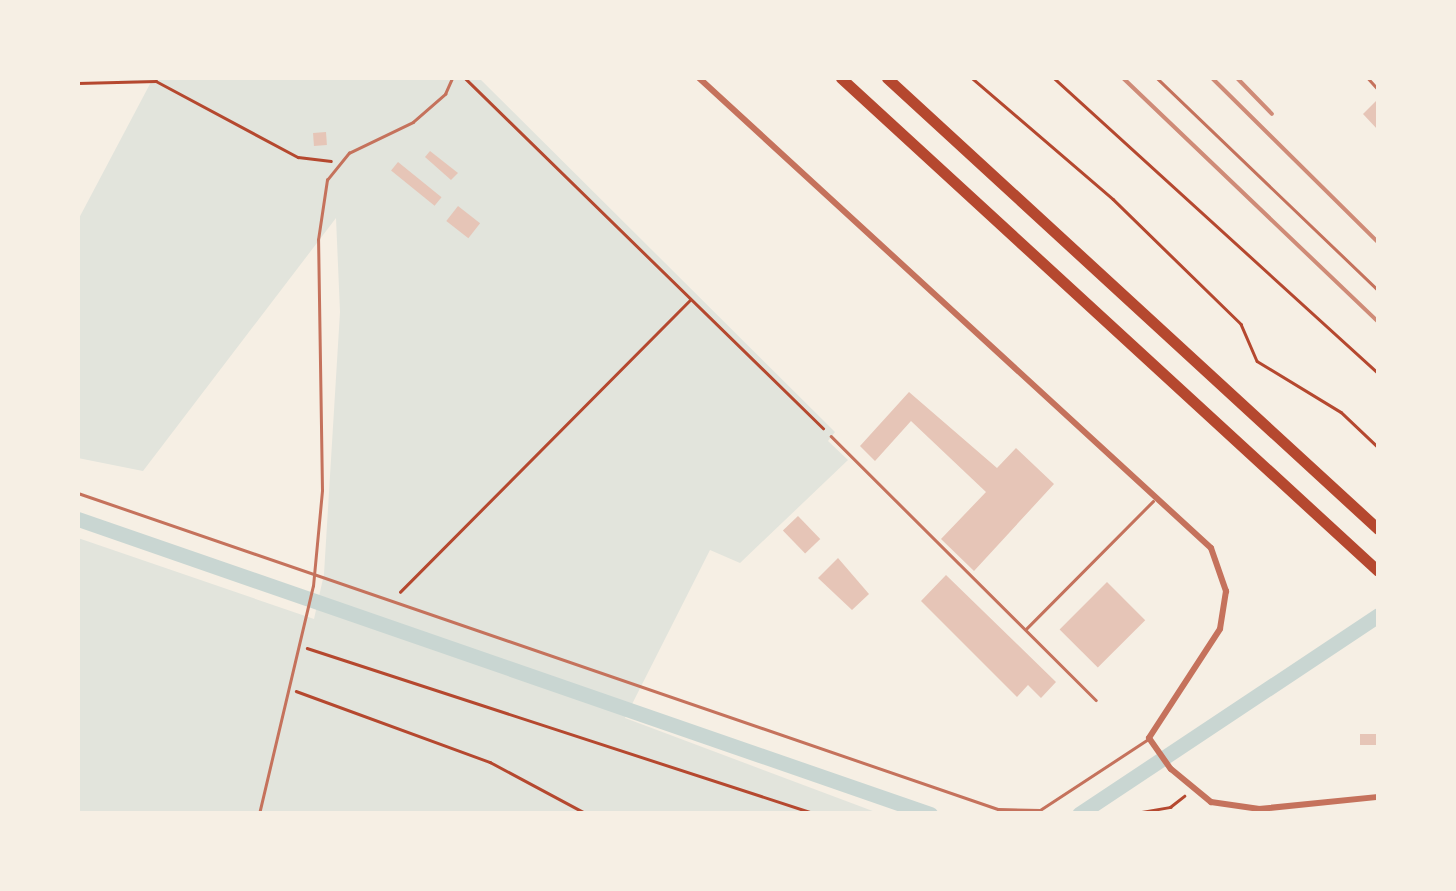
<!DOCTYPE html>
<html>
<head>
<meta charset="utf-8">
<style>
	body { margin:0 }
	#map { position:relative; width:1456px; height:891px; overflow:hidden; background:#f6efe4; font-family:"DejaVu Sans",sans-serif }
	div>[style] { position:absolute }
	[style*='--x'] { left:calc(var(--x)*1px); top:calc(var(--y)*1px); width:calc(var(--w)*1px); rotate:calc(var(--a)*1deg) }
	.green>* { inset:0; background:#e2e4dc }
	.canal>* { height:15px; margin:-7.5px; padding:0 7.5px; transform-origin:7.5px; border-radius:7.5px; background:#c9d6d2 }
	.building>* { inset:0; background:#e6c5b7; transform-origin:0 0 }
	.path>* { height:2.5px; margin:-1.25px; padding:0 1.25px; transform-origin:1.25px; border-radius:1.25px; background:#b5482f }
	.service>* { height:2.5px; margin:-1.25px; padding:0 1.25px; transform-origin:1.25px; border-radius:1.25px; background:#c5725c }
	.minor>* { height:6px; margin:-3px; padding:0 3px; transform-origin:3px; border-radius:3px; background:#c5725c }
	.motorway>* { height:11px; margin:-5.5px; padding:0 5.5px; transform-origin:5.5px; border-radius:5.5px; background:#b5482f }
	.rail>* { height:4px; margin:-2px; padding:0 2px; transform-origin:2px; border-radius:2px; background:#cf8b77 }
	span { translate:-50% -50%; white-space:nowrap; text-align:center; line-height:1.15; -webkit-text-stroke:9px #f6efe4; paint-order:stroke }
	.frame { position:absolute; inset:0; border:80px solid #f6efe4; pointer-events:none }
</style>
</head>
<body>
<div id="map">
	<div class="green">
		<div style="clip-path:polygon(78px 78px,479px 78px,835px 432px,828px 441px,848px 460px,740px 563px,710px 550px,625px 718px,878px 813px,78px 813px,78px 538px,314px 619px,324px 574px,340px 312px,336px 218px,143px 471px,78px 458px,78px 220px,151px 82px)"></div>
	</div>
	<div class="canal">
		<div style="--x:78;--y:519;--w:902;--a:19.1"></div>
		<div style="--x:1079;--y:814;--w:359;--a:-33.6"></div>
	</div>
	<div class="building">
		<div style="clip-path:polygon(1376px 101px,1378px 103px,1378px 130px,1363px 114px)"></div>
		<div style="left:326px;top:132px;width:13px;height:13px;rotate:86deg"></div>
		<div style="clip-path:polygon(430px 151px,458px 173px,451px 180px,425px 157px)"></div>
		<div style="left:398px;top:162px;width:56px;height:11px;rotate:39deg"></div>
		<div style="left:458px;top:206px;width:28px;height:19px;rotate:38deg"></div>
		<div style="clip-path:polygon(909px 392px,997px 468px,1016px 448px,1054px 484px,974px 571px,941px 539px,986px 492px,911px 421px,875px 461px,860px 446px)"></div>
		<div style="left:798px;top:516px;width:32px;height:21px;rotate:46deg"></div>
		<div style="clip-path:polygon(838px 558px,869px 594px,852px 610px,818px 578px)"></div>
		<div style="clip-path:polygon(946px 575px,1056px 682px,1041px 698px,1028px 685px,1017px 697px,921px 601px)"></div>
		<div style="left:1107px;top:582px;width:54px;height:67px;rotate:45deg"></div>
		<div style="left:1360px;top:734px;width:18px;height:11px"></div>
	</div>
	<div class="path">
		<div style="--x:465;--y:78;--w:501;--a:44.35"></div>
		<div style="--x:972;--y:78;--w:186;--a:40.6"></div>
		<div style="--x:1113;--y:199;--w:179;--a:44.3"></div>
		<div style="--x:1241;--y:324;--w:40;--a:66.6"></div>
		<div style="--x:1257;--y:361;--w:98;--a:31.3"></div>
		<div style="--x:1341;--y:412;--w:51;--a:43.4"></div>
		<div style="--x:1054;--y:78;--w:438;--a:42.3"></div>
		<div style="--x:78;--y:83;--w:78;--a:-1.5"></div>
		<div style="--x:156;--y:81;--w:161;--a:28.2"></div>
		<div style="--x:298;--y:157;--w:33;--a:7"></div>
		<div style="--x:400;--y:592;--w:412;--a:-45.2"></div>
		<div style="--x:307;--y:648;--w:535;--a:18.06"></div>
		<div style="--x:296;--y:691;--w:207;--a:20.1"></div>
		<div style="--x:490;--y:762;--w:110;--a:28.2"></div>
		<div style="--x:1130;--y:814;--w:41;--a:-9.9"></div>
		<div style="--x:1170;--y:807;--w:18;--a:-38"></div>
	</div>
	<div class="service">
		<div style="--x:1157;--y:78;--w:306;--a:43.8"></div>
		<div style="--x:1368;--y:78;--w:15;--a:48"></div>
		<div style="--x:831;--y:436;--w:374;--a:44.9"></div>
		<div style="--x:78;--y:493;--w:973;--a:18.96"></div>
		<div style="--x:998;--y:809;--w:42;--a:1.4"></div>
		<div style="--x:1040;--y:810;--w:128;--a:-33.2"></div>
		<div style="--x:1026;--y:629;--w:180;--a:-45.2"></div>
		<div style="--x:259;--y:814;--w:234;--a:-76.7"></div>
		<div style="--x:313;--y:586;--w:96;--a:-84.6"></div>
		<div style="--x:322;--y:490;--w:250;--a:-90.9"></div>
		<div style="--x:318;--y:240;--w:61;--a:-81.5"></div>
		<div style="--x:327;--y:180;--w:35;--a:-51"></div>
		<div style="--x:349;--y:153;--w:71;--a:-25.8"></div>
		<div style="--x:413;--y:122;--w:43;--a:-41.2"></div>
		<div style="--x:445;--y:94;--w:17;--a:-66"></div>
	</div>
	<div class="minor">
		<div style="--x:699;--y:78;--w:695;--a:42.55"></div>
		<div style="--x:1211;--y:548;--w:46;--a:70.8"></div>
		<div style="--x:1226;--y:591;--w:38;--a:99"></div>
		<div style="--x:1220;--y:629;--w:130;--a:123.1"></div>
		<div style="--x:1149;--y:738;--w:38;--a:55"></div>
		<div style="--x:1171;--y:769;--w:52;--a:39.5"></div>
		<div style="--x:1211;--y:802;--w:49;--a:8.3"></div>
		<div style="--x:1259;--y:809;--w:120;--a:-5.8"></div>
	</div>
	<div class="motorway">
		<div style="--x:841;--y:78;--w:729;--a:42.55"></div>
		<div style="--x:887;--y:78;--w:667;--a:42.57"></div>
	</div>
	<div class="rail">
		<div style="--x:1123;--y:78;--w:353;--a:43.7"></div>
		<div style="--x:1212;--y:78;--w:233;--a:44.7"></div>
		<div style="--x:1237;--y:78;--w:50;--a:45.8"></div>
	</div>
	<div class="frame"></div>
</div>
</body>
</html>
